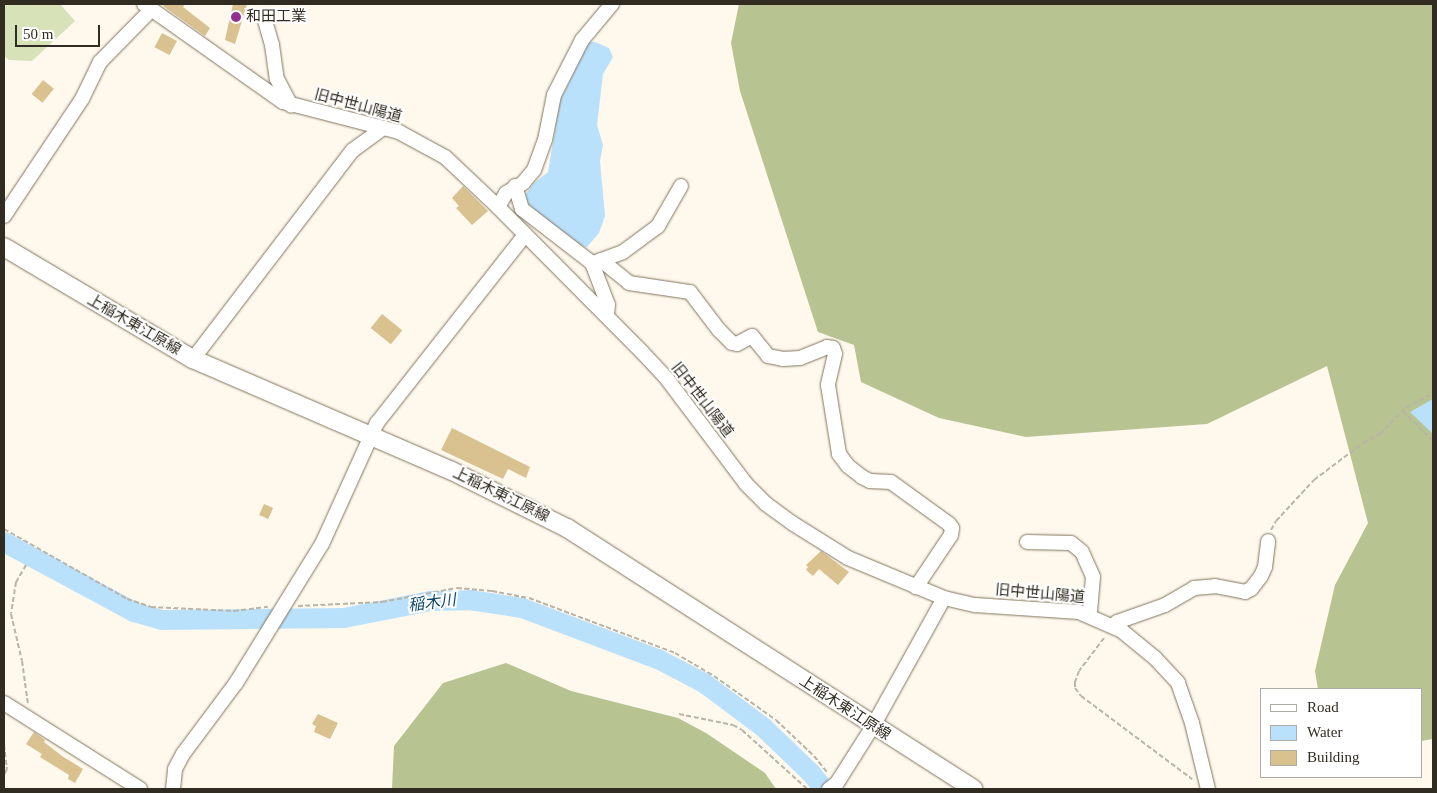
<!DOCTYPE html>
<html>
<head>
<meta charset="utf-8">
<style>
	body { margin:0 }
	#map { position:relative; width:1437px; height:793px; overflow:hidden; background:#fef8ed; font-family:"Times New Roman","Noto Sans JP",serif }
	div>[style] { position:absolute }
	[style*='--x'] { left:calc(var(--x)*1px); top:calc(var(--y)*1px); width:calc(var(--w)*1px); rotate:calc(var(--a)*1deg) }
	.green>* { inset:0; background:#d8e2b9 }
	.forest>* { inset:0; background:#b7c390 }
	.water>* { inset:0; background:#bae1fc }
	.river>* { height:20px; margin:-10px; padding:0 10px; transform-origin:10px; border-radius:10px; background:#bae1fc }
	.building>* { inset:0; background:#d9c190; transform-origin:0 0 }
	.path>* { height:2px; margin-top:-1px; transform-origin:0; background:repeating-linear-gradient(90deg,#b9b3a8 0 5px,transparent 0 7.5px) }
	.roads { filter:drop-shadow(0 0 1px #81755b) drop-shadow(0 0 1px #81755b) }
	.minor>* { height:14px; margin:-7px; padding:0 7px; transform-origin:7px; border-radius:7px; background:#fff }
	.major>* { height:18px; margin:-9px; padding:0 9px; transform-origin:9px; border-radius:9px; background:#fff }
	.dots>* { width:14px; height:14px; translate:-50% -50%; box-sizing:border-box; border:2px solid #fff; border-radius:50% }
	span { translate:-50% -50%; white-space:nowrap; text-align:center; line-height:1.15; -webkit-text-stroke:4px #fff; paint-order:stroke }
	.poi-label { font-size:15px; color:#312c21 }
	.left { translate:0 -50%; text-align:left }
	.street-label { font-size:15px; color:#312c21 }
	.water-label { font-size:16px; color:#0e496a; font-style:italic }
	.frame { position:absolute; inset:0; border:5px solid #312c21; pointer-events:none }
	.legend { position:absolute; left:1260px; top:688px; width:162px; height:90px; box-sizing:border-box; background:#fff; border:1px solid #adaba6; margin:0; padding:6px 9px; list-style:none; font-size:15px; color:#312c21 }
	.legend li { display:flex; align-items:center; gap:10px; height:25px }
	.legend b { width:25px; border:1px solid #adaba6 }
	.scale { position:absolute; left:15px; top:25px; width:85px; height:22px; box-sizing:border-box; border:2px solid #312c21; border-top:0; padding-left:6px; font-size:15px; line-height:18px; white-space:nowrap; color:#312c21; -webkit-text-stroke:4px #fff; paint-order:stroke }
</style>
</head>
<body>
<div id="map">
	<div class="green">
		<div style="clip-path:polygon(4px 4px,60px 4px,75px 21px,32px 61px,9px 60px,4px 56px)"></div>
	</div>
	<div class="forest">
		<div style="clip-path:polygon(739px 4px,1433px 4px,1433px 739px,1421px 741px,1421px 689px,1318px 689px,1315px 671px,1335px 585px,1368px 523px,1327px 366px,1207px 424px,1026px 437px,939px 418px,861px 382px,854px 345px,818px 332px,740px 91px,731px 43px)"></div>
		<div style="clip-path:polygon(506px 663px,571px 691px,678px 718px,706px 733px,765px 773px,776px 789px,392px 789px,394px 746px,443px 683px)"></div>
	</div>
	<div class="water">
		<div style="clip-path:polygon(587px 42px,595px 42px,609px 48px,613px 57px,603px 74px,597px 125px,603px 145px,600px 161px,605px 216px,599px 233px,587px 247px,575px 244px,544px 221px,528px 204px,525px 195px,534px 183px,548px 172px,560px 100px,569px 83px,577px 59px)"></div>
		<div style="clip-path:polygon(1433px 399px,1433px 434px,1410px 412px)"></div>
	</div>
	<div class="river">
		<div style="--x:4;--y:542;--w:148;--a:28.3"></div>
		<div style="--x:134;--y:612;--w:29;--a:16"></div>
		<div style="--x:162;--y:620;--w:182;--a:-0.6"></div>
		<div style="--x:344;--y:618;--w:89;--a:-11.1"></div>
		<div style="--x:431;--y:601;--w:39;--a:-1"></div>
		<div style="--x:470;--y:600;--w:53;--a:8.7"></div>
		<div style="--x:522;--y:608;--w:145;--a:20.6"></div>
		<div style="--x:658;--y:659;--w:52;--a:27.6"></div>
		<div style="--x:704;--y:683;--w:74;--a:36.7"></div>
		<div style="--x:763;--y:727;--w:66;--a:43.8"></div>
		<div style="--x:811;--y:773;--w:21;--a:51"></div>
	</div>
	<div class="building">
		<div style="clip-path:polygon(166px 4px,185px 4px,183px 7px,210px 28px,205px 36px,163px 6px)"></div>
		<div style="clip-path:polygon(233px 4px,247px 4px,235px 44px,225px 40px)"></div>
		<div style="left:162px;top:33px;width:17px;height:16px;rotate:28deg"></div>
		<div style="left:43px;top:80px;width:14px;height:18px;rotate:39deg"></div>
		<div style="clip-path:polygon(463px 186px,488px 211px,472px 225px,456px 208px,459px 206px,452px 198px)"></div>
		<div style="left:382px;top:314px;width:26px;height:18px;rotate:39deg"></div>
		<div style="clip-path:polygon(452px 428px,530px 467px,526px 478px,508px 469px,503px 479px,441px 450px)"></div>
		<div style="left:264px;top:504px;width:10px;height:12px;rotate:24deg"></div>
		<div style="clip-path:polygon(821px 551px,849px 572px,838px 585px,819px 569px,813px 576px,806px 570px,808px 567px,806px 565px)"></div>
		<div style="clip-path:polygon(318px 714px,338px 723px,330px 739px,314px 732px,316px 726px,312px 724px)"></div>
		<div style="clip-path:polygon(34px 732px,45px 740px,44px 742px,62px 756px,83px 769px,75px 783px,68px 779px,69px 775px,40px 757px,42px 754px,26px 744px)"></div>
	</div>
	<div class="path">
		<div style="--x:1403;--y:411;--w:42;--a:45"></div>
		<div style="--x:4;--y:529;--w:142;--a:29.6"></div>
		<div style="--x:127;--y:599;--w:25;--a:18"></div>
		<div style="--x:151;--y:607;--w:83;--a:2.8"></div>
		<div style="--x:234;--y:611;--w:34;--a:-7"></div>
		<div style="--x:1271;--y:530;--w:10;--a:-61"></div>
		<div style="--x:1276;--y:521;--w:56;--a:-47.2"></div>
		<div style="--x:1314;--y:480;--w:61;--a:-37.1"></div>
		<div style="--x:1363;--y:443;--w:19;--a:-28"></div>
		<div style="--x:1380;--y:434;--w:37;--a:-45"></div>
		<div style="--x:1406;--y:408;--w:31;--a:-29"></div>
		<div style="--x:26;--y:565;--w:20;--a:120"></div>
		<div style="--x:16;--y:582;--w:32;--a:99"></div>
		<div style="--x:11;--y:614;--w:48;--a:76.8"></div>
		<div style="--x:22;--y:661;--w:43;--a:82.1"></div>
		<div style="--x:298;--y:606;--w:84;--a:-2.7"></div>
		<div style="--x:382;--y:602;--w:76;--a:-10.6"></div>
		<div style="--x:457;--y:588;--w:35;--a:5"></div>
		<div style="--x:492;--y:591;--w:38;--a:11"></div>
		<div style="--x:529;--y:598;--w:156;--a:20.6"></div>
		<div style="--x:675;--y:653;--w:45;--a:30.5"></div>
		<div style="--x:714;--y:676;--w:76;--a:35.4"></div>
		<div style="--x:776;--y:720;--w:52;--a:43.5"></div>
		<div style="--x:814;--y:756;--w:22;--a:51"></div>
		<div style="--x:1104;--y:638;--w:41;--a:127.1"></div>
		<div style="--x:1079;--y:671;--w:12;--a:110"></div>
		<div style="--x:1075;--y:682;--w:6;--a:90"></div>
		<div style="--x:1075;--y:688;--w:10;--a:53"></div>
		<div style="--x:1081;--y:696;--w:139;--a:36.8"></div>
		<div style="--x:679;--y:714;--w:55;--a:11.5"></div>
		<div style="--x:733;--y:725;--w:10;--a:29"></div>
		<div style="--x:742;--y:730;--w:88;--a:42.2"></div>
		<div style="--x:4;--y:745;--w:24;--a:83"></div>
		<div style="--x:7;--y:769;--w:7;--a:117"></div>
	</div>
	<div class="roads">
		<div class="minor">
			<div style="--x:144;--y:4;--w:170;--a:35.2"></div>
			<div style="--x:283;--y:102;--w:120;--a:14.5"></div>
			<div style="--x:399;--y:132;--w:52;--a:28.5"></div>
			<div style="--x:445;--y:157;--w:73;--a:43.3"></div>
			<div style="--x:498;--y:207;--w:204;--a:45.2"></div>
			<div style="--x:642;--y:352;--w:37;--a:47"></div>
			<div style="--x:667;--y:379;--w:131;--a:53"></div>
			<div style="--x:746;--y:484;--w:28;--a:45"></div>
			<div style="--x:766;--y:504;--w:32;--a:36"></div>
			<div style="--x:792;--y:523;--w:66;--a:32"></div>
			<div style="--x:848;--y:558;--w:104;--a:22.6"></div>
			<div style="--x:944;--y:598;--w:32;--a:13"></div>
			<div style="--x:975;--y:605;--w:104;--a:3.9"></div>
			<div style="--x:1079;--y:612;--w:47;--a:23.8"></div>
			<div style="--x:1122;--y:631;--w:43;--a:39.3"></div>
			<div style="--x:1155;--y:658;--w:34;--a:47"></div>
			<div style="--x:1178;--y:683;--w:42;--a:70.7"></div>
			<div style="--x:1192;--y:723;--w:68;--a:76.4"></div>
			<div style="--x:264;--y:17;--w:29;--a:74"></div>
			<div style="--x:272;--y:45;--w:34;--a:82"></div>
			<div style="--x:277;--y:79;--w:30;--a:62"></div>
			<div style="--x:515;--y:186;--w:24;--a:73"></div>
			<div style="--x:522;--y:209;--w:88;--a:37.6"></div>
			<div style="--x:592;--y:263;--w:45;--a:69.1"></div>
			<div style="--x:608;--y:305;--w:10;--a:96"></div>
			<div style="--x:498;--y:207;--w:16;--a:-60"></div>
			<div style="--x:506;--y:193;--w:20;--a:-30"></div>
			<div style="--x:523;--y:183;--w:17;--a:-50"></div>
			<div style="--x:534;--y:170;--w:32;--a:-70"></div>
			<div style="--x:545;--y:140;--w:46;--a:-78.7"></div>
			<div style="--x:554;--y:95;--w:62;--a:-63"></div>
			<div style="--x:582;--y:40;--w:47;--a:-50.2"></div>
			<div style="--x:4;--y:216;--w:141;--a:-56.3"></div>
			<div style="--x:82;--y:99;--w:41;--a:-64.1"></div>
			<div style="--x:100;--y:62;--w:73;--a:-45.6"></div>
			<div style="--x:601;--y:260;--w:36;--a:39"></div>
			<div style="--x:629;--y:283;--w:62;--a:8.4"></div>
			<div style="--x:690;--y:292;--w:48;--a:52.7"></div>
			<div style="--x:719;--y:330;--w:18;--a:45"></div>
			<div style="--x:732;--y:343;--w:5;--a:11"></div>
			<div style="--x:737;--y:344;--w:17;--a:-28"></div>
			<div style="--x:752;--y:336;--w:26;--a:51"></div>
			<div style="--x:768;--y:356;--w:15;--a:11"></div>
			<div style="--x:783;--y:359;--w:17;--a:-3"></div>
			<div style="--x:800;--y:358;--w:29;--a:-22"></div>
			<div style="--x:827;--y:347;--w:6;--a:9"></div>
			<div style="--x:833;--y:348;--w:6;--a:72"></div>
			<div style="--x:835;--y:354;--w:32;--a:103"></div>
			<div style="--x:828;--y:385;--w:70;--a:80.9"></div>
			<div style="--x:839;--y:454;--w:15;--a:53"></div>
			<div style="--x:848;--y:466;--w:18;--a:38"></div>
			<div style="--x:862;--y:477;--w:9;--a:27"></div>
			<div style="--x:870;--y:481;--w:21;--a:3"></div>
			<div style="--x:891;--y:482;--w:72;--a:35.9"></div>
			<div style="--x:949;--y:524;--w:5;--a:53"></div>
			<div style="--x:952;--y:528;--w:7;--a:98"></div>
			<div style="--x:951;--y:535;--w:63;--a:123.9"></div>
			<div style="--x:593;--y:263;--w:32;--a:-20"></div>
			<div style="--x:623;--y:252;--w:44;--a:-36.6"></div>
			<div style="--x:658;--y:226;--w:46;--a:-60.1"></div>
			<div style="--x:193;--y:359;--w:263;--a:-52.6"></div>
			<div style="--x:353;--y:150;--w:36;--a:-36"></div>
			<div style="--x:1027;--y:542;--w:44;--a:1.3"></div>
			<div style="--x:1071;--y:543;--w:14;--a:39"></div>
			<div style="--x:1082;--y:552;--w:27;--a:66"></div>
			<div style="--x:1093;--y:577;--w:38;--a:95"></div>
			<div style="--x:1114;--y:626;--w:5;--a:-53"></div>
			<div style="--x:1117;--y:622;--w:51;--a:-19.5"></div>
			<div style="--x:1165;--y:605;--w:34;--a:-30"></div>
			<div style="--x:1194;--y:588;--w:21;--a:-5"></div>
			<div style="--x:1215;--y:586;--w:31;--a:11"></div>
			<div style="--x:1245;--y:592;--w:7;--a:-27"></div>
			<div style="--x:1251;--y:589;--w:16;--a:-52"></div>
			<div style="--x:1261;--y:576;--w:10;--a:-66"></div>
			<div style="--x:1265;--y:567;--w:26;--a:-83"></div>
			<div style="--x:4;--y:703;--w:161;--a:32.3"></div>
			<div style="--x:173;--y:789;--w:20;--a:-84"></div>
			<div style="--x:175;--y:769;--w:17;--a:-62"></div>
			<div style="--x:183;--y:754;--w:89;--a:-53.3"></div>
			<div style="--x:236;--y:683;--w:163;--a:-58.3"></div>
			<div style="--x:322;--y:544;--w:133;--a:-65.6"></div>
			<div style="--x:377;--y:423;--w:239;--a:-51.8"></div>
			<div style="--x:829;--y:789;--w:10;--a:-37"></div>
			<div style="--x:837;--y:783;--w:67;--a:-57.7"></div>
			<div style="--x:873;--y:726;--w:146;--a:-61"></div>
		</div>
		<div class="major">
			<div style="--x:4;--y:247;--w:220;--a:30.7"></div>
			<div style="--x:193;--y:359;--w:280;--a:23.4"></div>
			<div style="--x:450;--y:470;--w:131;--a:26.4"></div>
			<div style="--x:567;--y:528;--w:483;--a:32.7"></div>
		</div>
	</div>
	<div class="dots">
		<div style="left:236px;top:17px;background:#952e93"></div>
	</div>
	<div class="poi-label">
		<span class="left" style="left:246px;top:17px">和田工業</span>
	</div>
	<div class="street-label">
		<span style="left:358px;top:106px;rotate:15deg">旧中世山陽道</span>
		<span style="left:134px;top:325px;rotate:30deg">上稲木東江原線</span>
		<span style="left:702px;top:400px;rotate:52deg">旧中世山陽道</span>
		<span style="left:501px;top:495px;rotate:26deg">上稲木東江原線</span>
		<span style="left:1040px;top:594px;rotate:5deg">旧中世山陽道</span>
		<span style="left:845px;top:708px;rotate:33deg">上稲木東江原線</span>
	</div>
	<div class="water-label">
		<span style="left:432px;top:603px;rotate:-7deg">稲木川</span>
	</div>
	<div class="frame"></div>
	<ul class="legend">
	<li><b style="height:6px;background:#fff"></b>Road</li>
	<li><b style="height:14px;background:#bae1fc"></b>Water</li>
	<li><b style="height:14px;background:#d9c190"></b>Building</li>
	</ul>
	<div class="scale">50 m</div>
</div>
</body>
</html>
